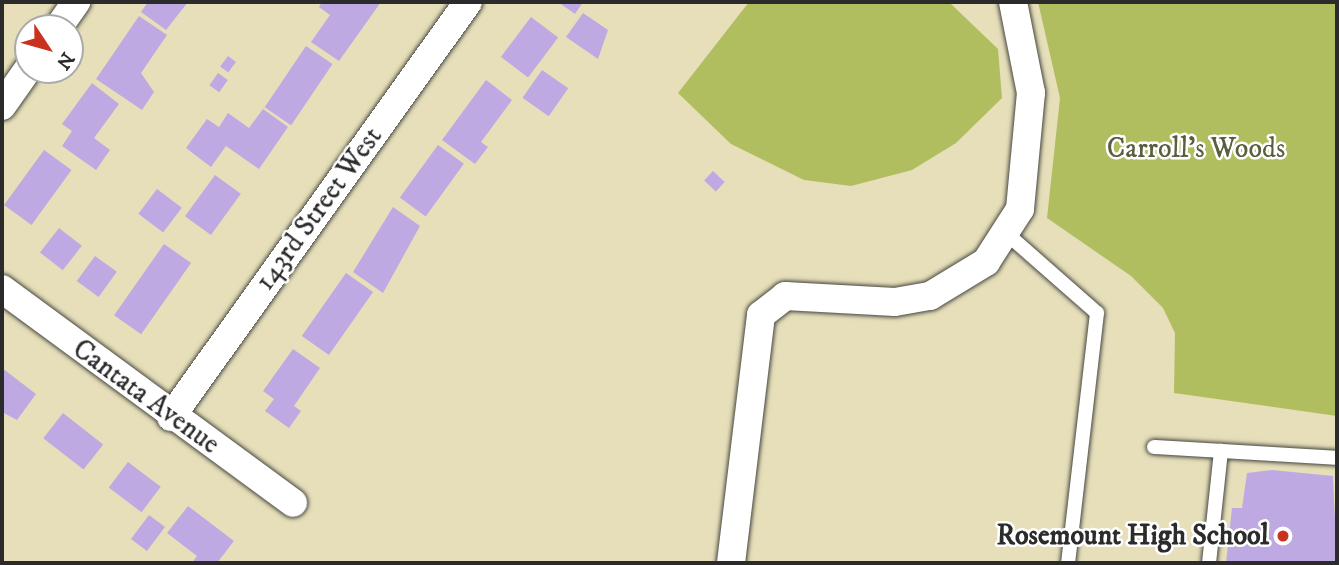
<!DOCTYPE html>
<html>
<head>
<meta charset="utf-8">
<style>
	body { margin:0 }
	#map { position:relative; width:1339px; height:565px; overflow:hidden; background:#e6dfba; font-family:"IM FELL DW Pica",serif }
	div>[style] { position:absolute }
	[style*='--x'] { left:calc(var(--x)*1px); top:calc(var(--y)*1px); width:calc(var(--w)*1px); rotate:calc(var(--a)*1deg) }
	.green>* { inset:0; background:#b1be60 }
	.building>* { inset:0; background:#bfa9e3; transform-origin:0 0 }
	.roads { filter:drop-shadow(0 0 2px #474640) drop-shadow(0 0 2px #474640) }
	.service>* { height:14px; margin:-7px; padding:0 7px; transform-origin:7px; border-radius:7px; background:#fff }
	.minor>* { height:28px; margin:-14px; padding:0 14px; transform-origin:14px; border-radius:14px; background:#fff }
	.dots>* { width:19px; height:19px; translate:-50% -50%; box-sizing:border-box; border:4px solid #fff; border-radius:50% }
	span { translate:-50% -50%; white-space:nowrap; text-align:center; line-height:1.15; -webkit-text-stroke:5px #fff; paint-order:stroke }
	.park-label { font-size:28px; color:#5a5e3e }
	.street-label { font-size:28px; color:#2b2b2b }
	.poi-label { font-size:28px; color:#2b2b2b; font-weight:700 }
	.right { translate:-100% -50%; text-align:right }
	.frame { position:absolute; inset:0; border:4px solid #2b2b2b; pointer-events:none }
	.north { position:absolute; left:14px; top:14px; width:70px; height:70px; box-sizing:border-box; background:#fff; border:2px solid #aaa; border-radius:50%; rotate:126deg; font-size:19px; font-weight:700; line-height:28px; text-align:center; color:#2b2b2b }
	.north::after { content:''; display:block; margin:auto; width:24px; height:32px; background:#c8321e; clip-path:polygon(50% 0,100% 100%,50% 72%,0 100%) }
</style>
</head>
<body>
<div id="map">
	<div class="green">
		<div style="clip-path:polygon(749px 2px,949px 2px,998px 49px,1002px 98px,956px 143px,912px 170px,851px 186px,804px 180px,731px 144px,678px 93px)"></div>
		<div style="clip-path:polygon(1038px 2px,1337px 2px,1337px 416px,1174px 393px,1175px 333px,1163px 308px,1131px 276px,1047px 218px,1060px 98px)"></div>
	</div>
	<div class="building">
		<div style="clip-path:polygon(148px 2px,188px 2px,166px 30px,141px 12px)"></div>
		<div style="clip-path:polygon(322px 2px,381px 2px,339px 61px,311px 42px,330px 15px,319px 7px)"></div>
		<div style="clip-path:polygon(558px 2px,583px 2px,575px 14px)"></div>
		<div style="clip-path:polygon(583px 13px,608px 30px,598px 59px,566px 37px)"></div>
		<div style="clip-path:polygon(139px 16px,167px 35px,141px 73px,154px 92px,142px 110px,96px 79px)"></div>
		<div style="left:531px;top:17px;width:34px;height:50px;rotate:37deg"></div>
		<div style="left:306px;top:46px;width:32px;height:74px;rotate:34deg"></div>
		<div style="left:228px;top:56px;width:10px;height:13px;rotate:37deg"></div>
		<div style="left:542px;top:70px;width:32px;height:34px;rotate:35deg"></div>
		<div style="left:218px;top:73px;width:12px;height:15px;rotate:35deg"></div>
		<div style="clip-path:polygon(486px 80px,512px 100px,481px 142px,488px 147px,475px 164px,442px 140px)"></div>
		<div style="clip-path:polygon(92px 83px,119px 104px,94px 138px,110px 150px,96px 170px,62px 146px,72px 131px,62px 124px)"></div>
		<div style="clip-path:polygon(263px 109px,288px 127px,259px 169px,226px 146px,211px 167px,186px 148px,207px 119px,219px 127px,228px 113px,249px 128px)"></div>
		<div style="left:438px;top:145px;width:32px;height:65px;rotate:36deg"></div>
		<div style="left:44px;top:150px;width:34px;height:68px;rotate:36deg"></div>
		<div style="left:713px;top:171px;width:16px;height:13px;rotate:43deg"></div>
		<div style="left:215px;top:175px;width:32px;height:51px;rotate:36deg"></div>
		<div style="left:157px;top:189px;width:31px;height:31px;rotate:37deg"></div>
		<div style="clip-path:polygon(393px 207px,420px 226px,383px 293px,353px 272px)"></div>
		<div style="left:59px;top:228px;width:29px;height:31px;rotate:38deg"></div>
		<div style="left:164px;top:244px;width:33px;height:87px;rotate:35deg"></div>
		<div style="left:95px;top:256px;width:27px;height:31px;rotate:36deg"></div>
		<div style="left:346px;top:273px;width:33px;height:77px;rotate:35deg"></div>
		<div style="clip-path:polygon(293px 349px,320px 368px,294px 406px,301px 411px,289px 428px,265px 411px,274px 399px,263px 391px)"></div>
		<div style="clip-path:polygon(2px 368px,36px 394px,17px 420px,2px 412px)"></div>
		<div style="left:63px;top:413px;width:51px;height:32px;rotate:38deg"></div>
		<div style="left:128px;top:462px;width:41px;height:32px;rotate:37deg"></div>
		<div style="clip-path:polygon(1272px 470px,1333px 476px,1337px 563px,1226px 563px,1232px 508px,1242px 508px,1247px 473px)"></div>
		<div style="clip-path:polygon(188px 506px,234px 541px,217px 563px,192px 563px,197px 556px,167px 533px)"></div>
		<div style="left:149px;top:515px;width:20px;height:30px;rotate:37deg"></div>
	</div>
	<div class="roads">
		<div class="service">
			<div style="--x:1006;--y:233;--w:121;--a:41.3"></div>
			<div style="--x:1097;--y:313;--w:252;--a:96.6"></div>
			<div style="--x:1154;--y:447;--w:183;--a:3.4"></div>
			<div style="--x:1209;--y:563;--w:113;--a:-83.9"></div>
		</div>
		<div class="minor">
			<div style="--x:58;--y:28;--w:32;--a:-55"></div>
			<div style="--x:2;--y:106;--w:45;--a:-54.9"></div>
			<div style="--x:2;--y:289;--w:361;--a:36.3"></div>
			<div style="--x:171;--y:417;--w:510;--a:-54.41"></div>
			<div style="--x:731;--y:563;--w:250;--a:-83.1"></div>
			<div style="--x:761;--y:315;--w:31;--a:-38"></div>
			<div style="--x:785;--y:296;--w:110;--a:3.1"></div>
			<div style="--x:895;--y:302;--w:36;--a:-10"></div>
			<div style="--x:930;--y:296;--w:66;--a:-31.3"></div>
			<div style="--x:986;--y:262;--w:63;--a:-57.3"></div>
			<div style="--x:1020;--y:209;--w:117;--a:-84.6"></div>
			<div style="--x:1031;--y:93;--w:93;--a:-101.2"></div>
		</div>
	</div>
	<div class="dots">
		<div style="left:1283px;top:536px;background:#c8321e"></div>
	</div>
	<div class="park-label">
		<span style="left:1196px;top:149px">Carroll's Woods</span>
	</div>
	<div class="street-label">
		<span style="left:319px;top:209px;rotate:-54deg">143rd Street West</span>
		<span style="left:146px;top:397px;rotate:36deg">Cantata Avenue</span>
	</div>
	<div class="poi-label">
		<span class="right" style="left:1269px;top:536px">Rosemount High School</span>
	</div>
	<div class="frame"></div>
	<div class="north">N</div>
</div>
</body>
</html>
